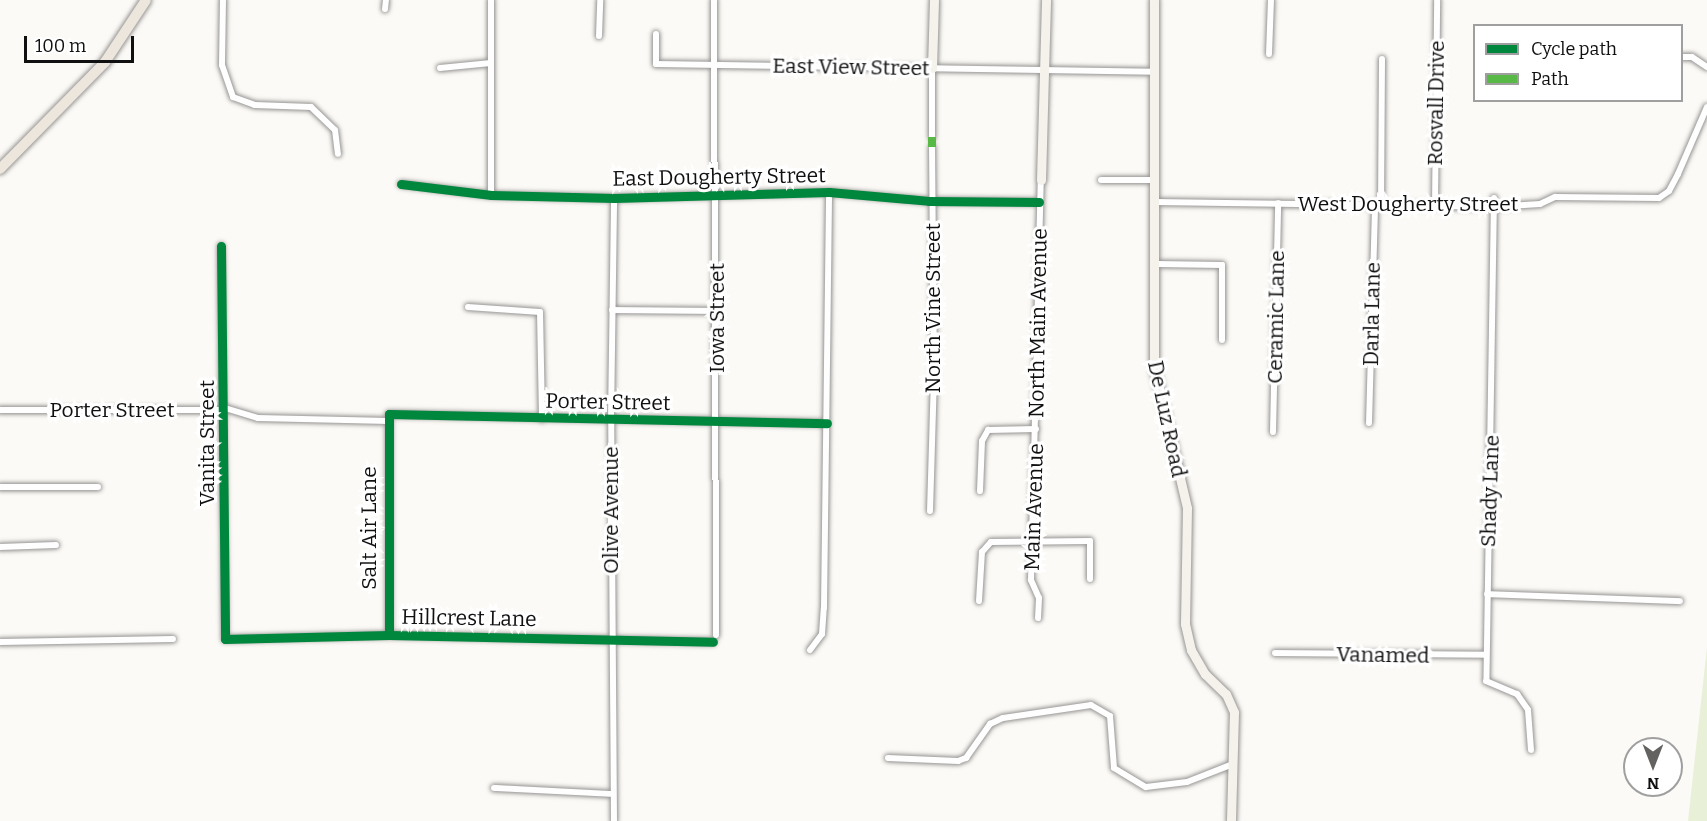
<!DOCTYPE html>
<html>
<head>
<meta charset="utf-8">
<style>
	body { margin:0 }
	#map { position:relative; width:1707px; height:821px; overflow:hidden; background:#fcfaf6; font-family:Bitter,serif }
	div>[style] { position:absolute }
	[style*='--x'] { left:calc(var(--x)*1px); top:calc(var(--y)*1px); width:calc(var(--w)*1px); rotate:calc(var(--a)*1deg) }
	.green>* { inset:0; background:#e9f0d8 }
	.roads { filter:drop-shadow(0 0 2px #969594) drop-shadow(0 0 2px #969594) }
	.street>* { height:6px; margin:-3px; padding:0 3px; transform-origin:3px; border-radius:3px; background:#fffefe }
	.secondary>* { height:9px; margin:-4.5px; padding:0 4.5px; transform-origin:4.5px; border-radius:4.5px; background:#f5f2ec }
	.primary>* { height:10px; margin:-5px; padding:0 5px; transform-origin:5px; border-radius:5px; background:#ece6dc }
	.quiet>* { height:8px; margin-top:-4px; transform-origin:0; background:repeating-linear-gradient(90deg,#58b947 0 15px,transparent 0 23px) }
	.cycleway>* { height:9px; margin:-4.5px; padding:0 4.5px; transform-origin:4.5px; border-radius:4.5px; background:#00873e }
	span { translate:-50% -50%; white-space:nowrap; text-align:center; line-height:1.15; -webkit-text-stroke:6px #fff; paint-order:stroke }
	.street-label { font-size:21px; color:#101010 }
	.legend { position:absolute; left:1473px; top:24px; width:210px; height:78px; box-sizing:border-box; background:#fff; border:2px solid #9f9f9f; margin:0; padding:8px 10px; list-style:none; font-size:18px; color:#101010 }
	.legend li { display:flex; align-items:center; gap:12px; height:30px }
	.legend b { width:30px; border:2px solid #9f9f9f }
	.north { position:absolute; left:1623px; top:737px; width:60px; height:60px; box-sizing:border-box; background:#fff; border:2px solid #9f9f9f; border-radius:50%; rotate:180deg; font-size:16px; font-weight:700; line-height:24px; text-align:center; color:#101010 }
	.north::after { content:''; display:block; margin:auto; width:21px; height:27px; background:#636260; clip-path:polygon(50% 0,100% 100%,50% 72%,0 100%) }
	.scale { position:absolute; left:24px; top:36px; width:110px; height:27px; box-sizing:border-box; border:3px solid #101010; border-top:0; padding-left:8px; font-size:18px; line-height:21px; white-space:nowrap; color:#101010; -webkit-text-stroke:4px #fff; paint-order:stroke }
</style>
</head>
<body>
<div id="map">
	<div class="green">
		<div style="clip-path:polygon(1707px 647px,1707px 821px,1688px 821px)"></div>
	</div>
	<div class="roads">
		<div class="street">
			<div style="--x:223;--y:0;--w:65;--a:90.9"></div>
			<div style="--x:222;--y:65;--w:34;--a:71"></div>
			<div style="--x:233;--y:97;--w:23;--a:20"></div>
			<div style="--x:255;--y:105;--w:56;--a:2"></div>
			<div style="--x:311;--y:107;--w:33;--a:44"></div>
			<div style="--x:335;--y:130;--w:24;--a:83"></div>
			<div style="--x:491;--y:0;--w:195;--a:90"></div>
			<div style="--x:714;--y:0;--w:635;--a:89.82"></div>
			<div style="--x:385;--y:9;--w:9;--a:-84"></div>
			<div style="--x:656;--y:34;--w:30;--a:90"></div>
			<div style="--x:656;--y:64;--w:498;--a:0.9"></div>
			<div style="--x:599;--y:36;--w:36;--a:-88"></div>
			<div style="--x:1269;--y:54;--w:54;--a:-87.9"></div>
			<div style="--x:1682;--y:57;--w:10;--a:0"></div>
			<div style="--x:1692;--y:57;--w:18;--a:34"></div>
			<div style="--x:440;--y:68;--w:51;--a:-5.6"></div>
			<div style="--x:932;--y:137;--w:69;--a:-90"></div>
			<div style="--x:1101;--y:180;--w:54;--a:0"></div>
			<div style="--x:401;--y:184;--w:91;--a:7"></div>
			<div style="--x:491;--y:195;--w:123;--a:1.4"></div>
			<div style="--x:614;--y:198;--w:215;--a:-1.6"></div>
			<div style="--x:829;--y:192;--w:100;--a:5.1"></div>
			<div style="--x:929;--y:201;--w:110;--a:0.5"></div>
			<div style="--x:1494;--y:198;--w:483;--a:90.9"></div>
			<div style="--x:1486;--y:681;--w:34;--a:23"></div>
			<div style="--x:1517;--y:694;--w:19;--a:55"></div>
			<div style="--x:1528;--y:710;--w:40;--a:85.7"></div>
			<div style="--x:1155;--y:202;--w:338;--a:0.8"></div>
			<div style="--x:1493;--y:207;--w:47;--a:-3.7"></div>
			<div style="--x:1540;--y:204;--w:17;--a:-25"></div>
			<div style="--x:1555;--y:197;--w:104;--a:0.6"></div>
			<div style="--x:1659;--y:198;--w:12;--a:-35"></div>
			<div style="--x:1669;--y:191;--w:19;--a:-62"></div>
			<div style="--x:1678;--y:174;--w:73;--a:-66.6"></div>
			<div style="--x:1381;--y:205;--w:146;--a:-89.6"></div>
			<div style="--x:1435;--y:206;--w:206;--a:-89.4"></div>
			<div style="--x:221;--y:246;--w:393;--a:89.4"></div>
			<div style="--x:225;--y:639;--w:164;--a:-1.4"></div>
			<div style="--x:389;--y:635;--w:324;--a:1.2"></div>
			<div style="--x:1157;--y:264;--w:65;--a:0.9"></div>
			<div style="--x:1222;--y:265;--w:75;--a:90"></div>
			<div style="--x:468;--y:307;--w:72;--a:4"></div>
			<div style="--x:540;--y:312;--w:107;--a:88.9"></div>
			<div style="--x:612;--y:310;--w:105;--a:0.5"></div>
			<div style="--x:225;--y:408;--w:34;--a:17"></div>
			<div style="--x:258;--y:418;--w:131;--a:1.3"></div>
			<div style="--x:0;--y:410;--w:225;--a:0"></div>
			<div style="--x:1369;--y:423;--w:217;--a:-88.4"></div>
			<div style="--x:1273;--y:432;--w:229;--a:-88.7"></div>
			<div style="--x:0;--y:487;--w:98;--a:0"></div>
			<div style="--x:980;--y:491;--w:50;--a:-87.7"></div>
			<div style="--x:982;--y:441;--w:13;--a:-61"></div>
			<div style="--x:988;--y:430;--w:48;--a:-1.2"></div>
			<div style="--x:930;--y:511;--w:137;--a:-88.3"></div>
			<div style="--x:934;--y:374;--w:227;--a:-90.5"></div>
			<div style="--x:0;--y:547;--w:56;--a:-2"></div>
			<div style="--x:1487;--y:594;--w:193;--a:2.1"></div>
			<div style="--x:979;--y:601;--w:49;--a:-86.5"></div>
			<div style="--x:982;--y:552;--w:13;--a:-48"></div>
			<div style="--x:991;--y:542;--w:99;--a:-0.6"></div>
			<div style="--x:1090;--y:541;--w:38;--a:90"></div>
			<div style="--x:1038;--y:618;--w:20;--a:-87"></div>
			<div style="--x:1039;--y:598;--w:20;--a:-114"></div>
			<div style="--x:1031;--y:580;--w:400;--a:-88.6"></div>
			<div style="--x:389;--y:635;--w:221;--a:-90"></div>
			<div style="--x:389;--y:414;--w:438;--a:1.2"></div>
			<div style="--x:0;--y:642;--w:173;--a:-1"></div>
			<div style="--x:810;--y:650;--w:20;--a:-53"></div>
			<div style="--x:822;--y:634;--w:26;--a:-86"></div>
			<div style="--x:824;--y:608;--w:416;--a:-89.3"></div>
			<div style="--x:1275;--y:653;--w:211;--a:0.5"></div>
			<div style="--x:888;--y:758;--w:70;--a:2.5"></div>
			<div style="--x:958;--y:761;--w:9;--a:-21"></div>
			<div style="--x:966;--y:758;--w:42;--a:-54.8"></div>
			<div style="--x:990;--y:724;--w:14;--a:-25"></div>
			<div style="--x:1003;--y:718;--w:89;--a:-8.4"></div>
			<div style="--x:1091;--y:705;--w:22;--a:30"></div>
			<div style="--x:1110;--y:716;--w:52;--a:85.6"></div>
			<div style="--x:1114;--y:768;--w:37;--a:31"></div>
			<div style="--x:1146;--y:787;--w:41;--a:-7"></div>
			<div style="--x:1187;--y:782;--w:49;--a:-21.4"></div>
			<div style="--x:494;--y:788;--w:118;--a:2.9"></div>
			<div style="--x:614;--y:821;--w:401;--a:-90.4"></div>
			<div style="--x:611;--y:420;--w:222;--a:-89.2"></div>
		</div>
		<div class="secondary">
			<div style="--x:1154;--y:0;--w:367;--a:90"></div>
			<div style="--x:1154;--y:367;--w:145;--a:76.8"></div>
			<div style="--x:1187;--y:508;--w:116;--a:91"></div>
			<div style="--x:1185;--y:624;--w:27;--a:77"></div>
			<div style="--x:1191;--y:650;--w:28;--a:60"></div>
			<div style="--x:1205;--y:674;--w:29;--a:44"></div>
			<div style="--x:1226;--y:694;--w:20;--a:66"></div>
			<div style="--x:1234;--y:712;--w:109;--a:91.6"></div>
			<div style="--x:932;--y:68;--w:68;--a:-88.3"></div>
			<div style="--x:1041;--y:180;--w:180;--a:-88.4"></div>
		</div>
		<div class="primary">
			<div style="--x:0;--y:169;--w:150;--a:-45.5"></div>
			<div style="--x:105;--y:62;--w:74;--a:-56.5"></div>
		</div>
	</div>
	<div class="quiet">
		<div style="--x:932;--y:147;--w:10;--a:-90"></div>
	</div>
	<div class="cycleway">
		<div style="--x:401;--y:184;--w:91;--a:7"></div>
		<div style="--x:491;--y:195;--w:123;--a:1.4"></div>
		<div style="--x:614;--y:198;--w:215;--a:-1.6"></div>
		<div style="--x:829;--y:192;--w:100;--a:5.1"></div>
		<div style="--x:929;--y:201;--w:110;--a:0.5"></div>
		<div style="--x:221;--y:246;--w:393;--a:89.4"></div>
		<div style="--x:225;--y:639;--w:164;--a:-1.4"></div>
		<div style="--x:389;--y:635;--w:324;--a:1.2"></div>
		<div style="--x:389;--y:635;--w:221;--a:-90"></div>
		<div style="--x:389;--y:414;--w:438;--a:1.2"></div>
	</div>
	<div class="street-label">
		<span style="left:851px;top:67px;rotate:1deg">East View Street</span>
		<span style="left:1436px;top:103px;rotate:-89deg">Rosvall Drive</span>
		<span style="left:719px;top:177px;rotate:-1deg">East Dougherty Street</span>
		<span style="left:1408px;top:204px">West Dougherty Street</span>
		<span style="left:933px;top:308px;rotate:-90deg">North Vine Street</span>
		<span style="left:1372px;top:314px;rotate:-89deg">Darla Lane</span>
		<span style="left:1276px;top:317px;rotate:-89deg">Ceramic Lane</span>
		<span style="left:717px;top:318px;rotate:-90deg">Iowa Street</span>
		<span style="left:1038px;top:323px;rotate:-89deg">North Main Avenue</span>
		<span style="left:608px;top:402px;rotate:1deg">Porter Street</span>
		<span style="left:112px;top:410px">Porter Street</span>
		<span style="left:1167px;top:419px;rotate:78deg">De Luz Road</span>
		<span style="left:207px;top:443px;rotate:-90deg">Vanita Street</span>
		<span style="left:1490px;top:491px;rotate:-88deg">Shady Lane</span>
		<span style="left:1034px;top:507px;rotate:-88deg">Main Avenue</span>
		<span style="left:611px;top:510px;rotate:-90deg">Olive Avenue</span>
		<span style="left:369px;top:528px;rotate:-90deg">Salt Air Lane</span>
		<span style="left:469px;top:618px;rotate:1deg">Hillcrest Lane</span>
		<span style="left:1383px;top:655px;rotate:1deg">Vanamed</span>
	</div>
	<ul class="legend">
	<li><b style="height:8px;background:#00873e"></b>Cycle path</li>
	<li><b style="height:8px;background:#58b947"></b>Path</li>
	</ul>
	<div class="north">N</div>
	<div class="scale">100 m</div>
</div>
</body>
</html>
